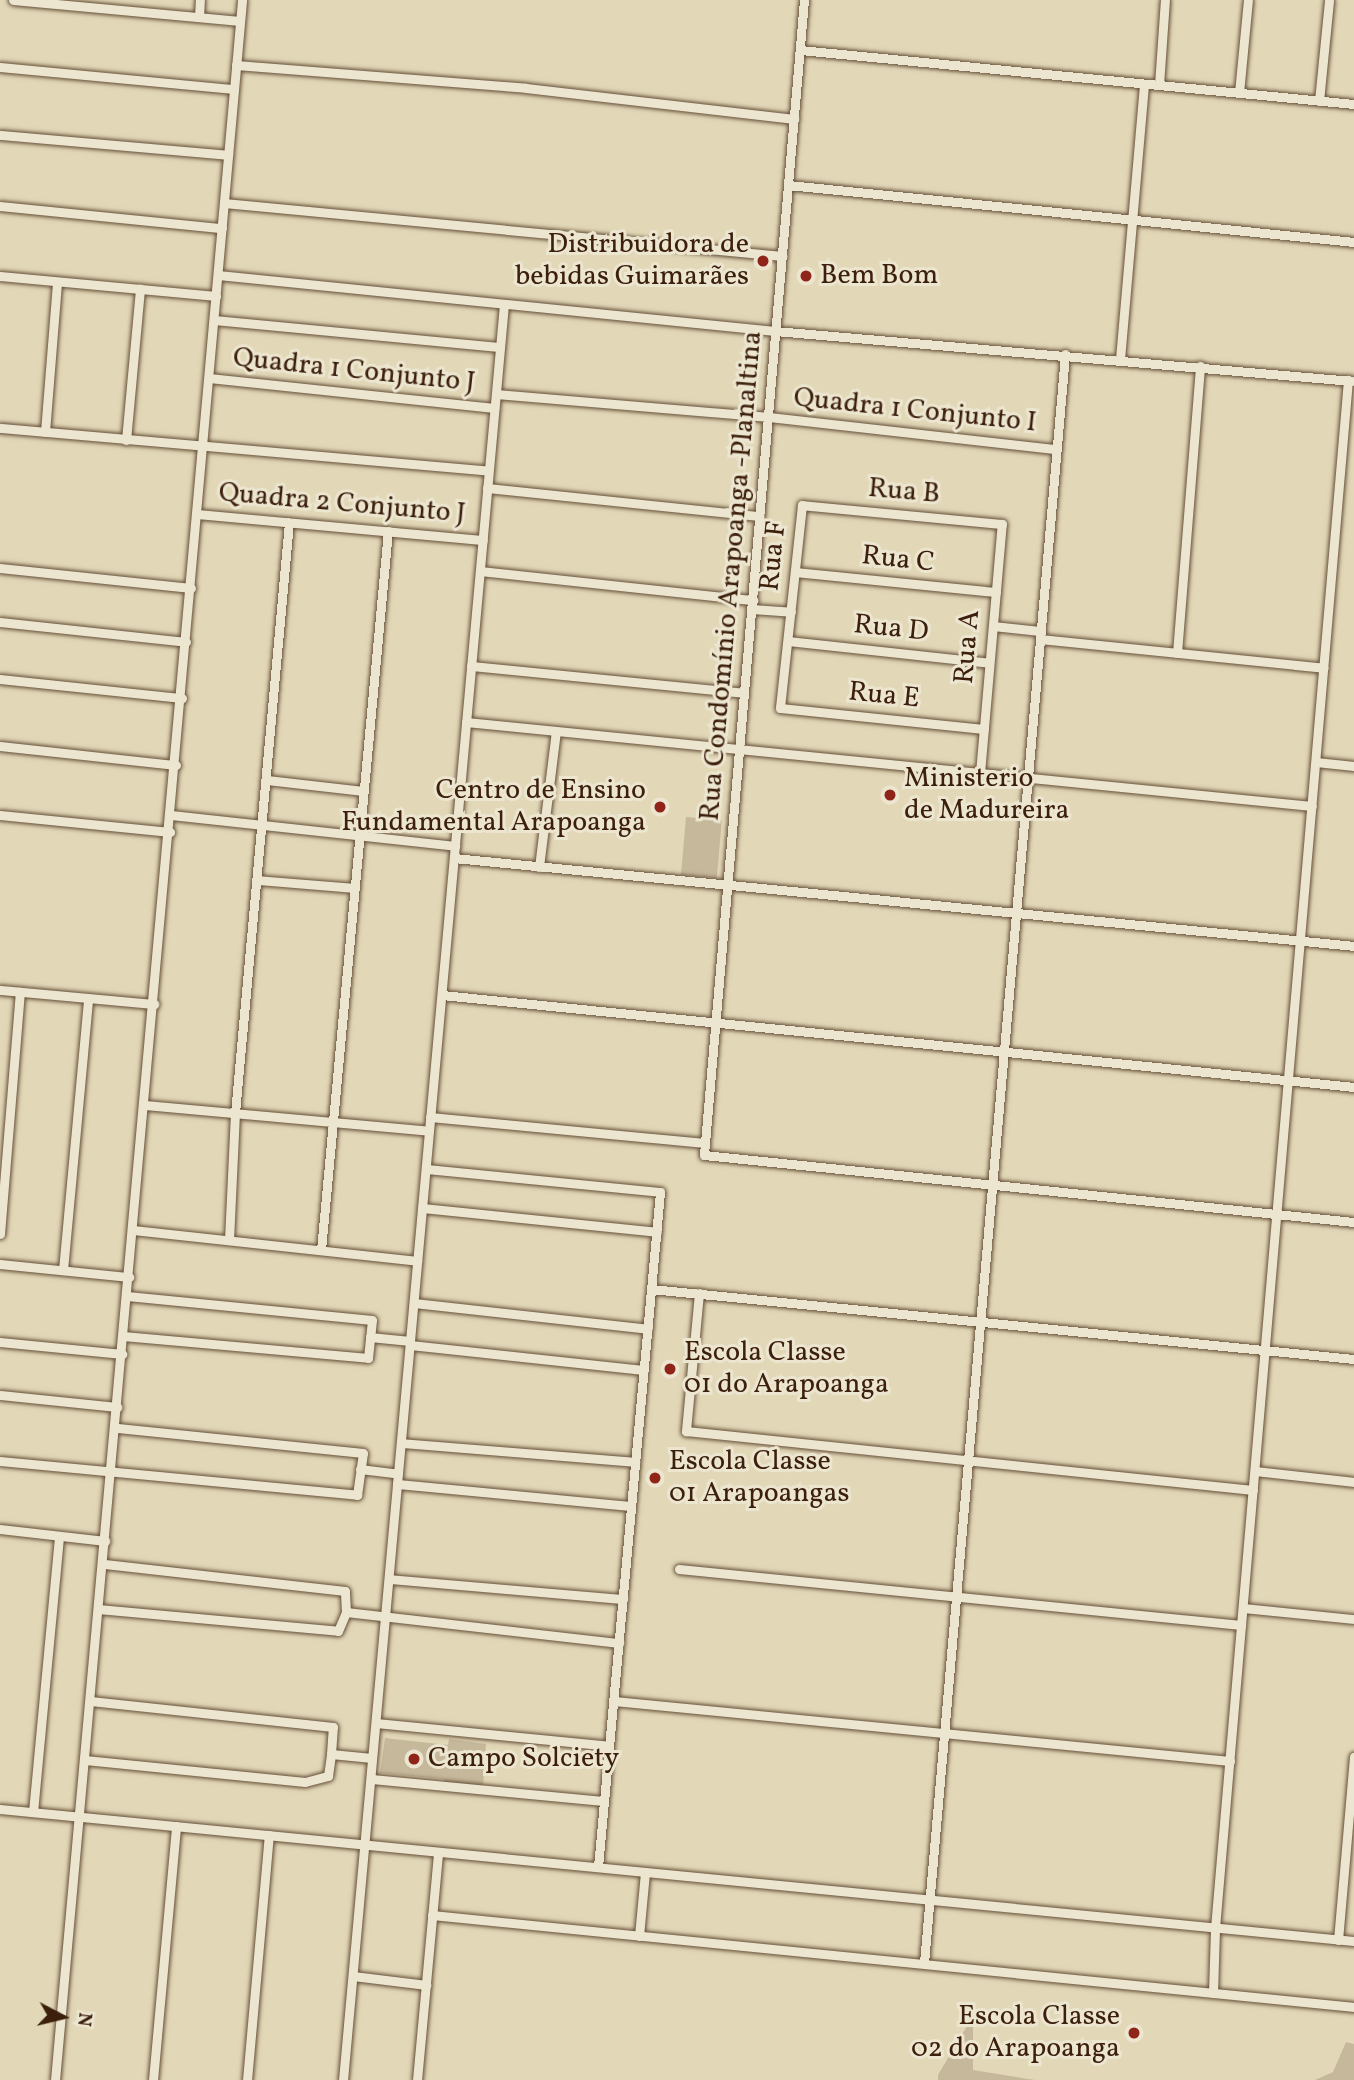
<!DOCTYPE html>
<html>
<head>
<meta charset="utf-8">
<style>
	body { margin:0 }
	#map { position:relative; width:1354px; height:2080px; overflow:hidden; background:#e2d8b8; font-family:Vollkorn,serif }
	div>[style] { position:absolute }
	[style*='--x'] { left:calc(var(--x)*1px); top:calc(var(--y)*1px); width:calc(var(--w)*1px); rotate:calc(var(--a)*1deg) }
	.green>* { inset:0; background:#c6b99b; transform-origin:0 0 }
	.roads { filter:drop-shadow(0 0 2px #664e37) drop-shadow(0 0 2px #664e37) }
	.minor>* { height:9px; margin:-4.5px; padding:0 4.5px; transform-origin:4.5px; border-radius:4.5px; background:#ece6d1 }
	.dots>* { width:19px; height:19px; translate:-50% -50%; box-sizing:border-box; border:4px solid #ece6d1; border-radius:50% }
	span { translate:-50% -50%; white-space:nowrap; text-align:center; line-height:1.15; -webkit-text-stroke:6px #ece6d1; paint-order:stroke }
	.poi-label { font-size:28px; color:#3d200c }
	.right { translate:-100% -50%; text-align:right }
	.left { translate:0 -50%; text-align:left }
	.street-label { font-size:28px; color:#3d200c }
	.north { position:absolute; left:28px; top:1982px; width:70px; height:70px; -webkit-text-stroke:5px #ece6d1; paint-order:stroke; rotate:97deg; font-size:19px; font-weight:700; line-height:28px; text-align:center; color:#3d200c }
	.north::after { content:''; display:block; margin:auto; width:24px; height:32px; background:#3d200c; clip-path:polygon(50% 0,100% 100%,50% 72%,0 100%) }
</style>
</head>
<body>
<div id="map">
	<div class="green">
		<div style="left:686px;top:817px;width:36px;height:58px;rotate:5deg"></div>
		<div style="clip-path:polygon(385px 1738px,448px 1745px,449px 1739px,486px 1744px,483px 1787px,444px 1783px,444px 1779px,380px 1773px)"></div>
		<div style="clip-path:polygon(973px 2016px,973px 2070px,1035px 2080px,938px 2080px,938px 2075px)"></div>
		<div style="clip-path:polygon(1346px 2042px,1354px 2044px,1354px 2080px,1315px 2080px,1333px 2072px)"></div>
	</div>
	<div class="roads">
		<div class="minor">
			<div style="--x:13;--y:0;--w:228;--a:5.3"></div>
			<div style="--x:804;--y:0;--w:1159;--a:94.95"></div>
			<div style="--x:704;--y:1155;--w:653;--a:5.89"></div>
			<div style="--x:199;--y:17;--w:17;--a:-87"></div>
			<div style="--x:800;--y:50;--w:557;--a:5.57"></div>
			<div style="--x:236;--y:65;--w:291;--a:4.5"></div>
			<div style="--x:526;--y:88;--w:270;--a:6.6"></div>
			<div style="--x:0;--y:67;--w:235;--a:5.4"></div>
			<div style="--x:1159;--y:85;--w:85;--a:-86"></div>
			<div style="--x:1239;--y:93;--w:93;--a:-84.5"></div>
			<div style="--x:1319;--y:101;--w:101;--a:-84.3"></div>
			<div style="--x:0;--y:135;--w:229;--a:5"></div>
			<div style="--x:788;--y:185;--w:569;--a:5.75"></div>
			<div style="--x:224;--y:203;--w:561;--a:5.43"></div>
			<div style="--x:0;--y:206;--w:223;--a:5.7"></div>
			<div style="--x:218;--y:275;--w:560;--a:5.74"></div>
			<div style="--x:775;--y:331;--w:579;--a:4.95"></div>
			<div style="--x:0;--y:276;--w:217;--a:5.3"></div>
			<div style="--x:214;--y:320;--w:286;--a:5.4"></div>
			<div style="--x:1120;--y:359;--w:276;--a:-85"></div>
			<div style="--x:209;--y:378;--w:287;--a:6"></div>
			<div style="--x:496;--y:394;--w:274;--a:4.8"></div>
			<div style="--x:769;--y:417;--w:289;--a:6.4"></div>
			<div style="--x:0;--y:428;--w:490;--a:5"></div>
			<div style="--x:45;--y:432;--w:150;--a:-85.4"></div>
			<div style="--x:126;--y:440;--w:152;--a:-84.7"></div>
			<div style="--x:487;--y:488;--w:274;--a:5.9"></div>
			<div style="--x:196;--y:514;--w:288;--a:5.2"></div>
			<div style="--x:0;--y:568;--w:192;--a:6"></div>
			<div style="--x:480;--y:571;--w:275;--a:6.1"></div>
			<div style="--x:795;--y:572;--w:202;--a:5.7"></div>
			<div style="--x:752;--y:609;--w:39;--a:4"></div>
			<div style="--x:0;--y:622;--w:187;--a:6.1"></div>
			<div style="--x:993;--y:626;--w:47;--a:6.1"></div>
			<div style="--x:1040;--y:639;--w:285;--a:5.8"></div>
			<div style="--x:788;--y:641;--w:202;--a:6.2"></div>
			<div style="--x:1177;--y:653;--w:288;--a:-85.4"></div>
			<div style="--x:471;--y:666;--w:274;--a:5.6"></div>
			<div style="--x:0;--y:679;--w:183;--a:6"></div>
			<div style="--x:466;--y:722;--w:850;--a:5.67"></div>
			<div style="--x:0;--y:746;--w:177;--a:6.2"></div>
			<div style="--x:1316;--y:762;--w:38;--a:6"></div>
			<div style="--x:980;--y:773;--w:250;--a:-85"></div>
			<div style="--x:1002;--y:524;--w:201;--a:-174.6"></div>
			<div style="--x:802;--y:505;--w:204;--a:96.2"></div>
			<div style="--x:780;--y:708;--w:205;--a:5.9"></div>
			<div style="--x:267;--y:780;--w:97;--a:6.5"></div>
			<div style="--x:0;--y:815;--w:171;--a:5.7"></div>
			<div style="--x:171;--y:815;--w:286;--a:6.2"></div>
			<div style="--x:454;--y:858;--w:904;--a:5.58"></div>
			<div style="--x:539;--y:867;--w:137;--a:-82.9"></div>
			<div style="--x:257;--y:880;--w:97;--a:4.7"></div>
			<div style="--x:0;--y:990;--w:155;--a:5.2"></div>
			<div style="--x:442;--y:995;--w:917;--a:5.76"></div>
			<div style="--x:145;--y:1105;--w:285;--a:5.2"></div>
			<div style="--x:430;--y:1117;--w:276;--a:5.4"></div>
			<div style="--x:426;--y:1169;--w:235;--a:5.6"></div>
			<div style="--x:660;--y:1192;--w:678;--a:95.25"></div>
			<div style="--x:422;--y:1208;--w:236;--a:5.8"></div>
			<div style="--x:133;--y:1230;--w:286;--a:6.2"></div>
			<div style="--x:0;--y:1234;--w:243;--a:-85.3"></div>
			<div style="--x:229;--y:1240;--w:127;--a:-87.3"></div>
			<div style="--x:235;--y:1113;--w:593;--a:-84.78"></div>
			<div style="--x:321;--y:1250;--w:722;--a:-84.68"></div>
			<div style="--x:0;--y:1264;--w:130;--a:5.8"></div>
			<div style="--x:63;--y:1270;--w:273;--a:-84.7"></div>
			<div style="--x:651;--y:1289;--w:706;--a:5.69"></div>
			<div style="--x:699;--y:1293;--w:139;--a:95.4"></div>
			<div style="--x:686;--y:1431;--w:570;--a:5.94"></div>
			<div style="--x:414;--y:1303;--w:235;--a:6.3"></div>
			<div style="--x:123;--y:1336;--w:246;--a:5.1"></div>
			<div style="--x:368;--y:1358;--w:38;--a:-84"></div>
			<div style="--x:372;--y:1320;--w:246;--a:-174.4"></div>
			<div style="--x:370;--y:1337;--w:40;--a:5.7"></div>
			<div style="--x:0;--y:1342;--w:123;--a:5.6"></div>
			<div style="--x:410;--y:1345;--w:235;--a:6.1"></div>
			<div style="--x:0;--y:1395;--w:118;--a:5.9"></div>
			<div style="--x:401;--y:1443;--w:235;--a:4.6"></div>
			<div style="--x:0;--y:1461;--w:359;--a:5.4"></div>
			<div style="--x:357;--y:1495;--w:42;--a:-81.9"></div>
			<div style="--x:363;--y:1453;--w:249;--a:-174.2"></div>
			<div style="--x:360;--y:1469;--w:38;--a:7"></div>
			<div style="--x:1255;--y:1471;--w:100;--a:6.3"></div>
			<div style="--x:397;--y:1484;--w:235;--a:5.4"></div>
			<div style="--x:0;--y:1529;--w:106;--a:6.5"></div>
			<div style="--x:679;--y:1569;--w:565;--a:5.69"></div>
			<div style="--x:389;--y:1579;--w:235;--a:4.9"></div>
			<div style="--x:1243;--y:1608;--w:112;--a:5.7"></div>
			<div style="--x:98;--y:1609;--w:241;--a:5.2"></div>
			<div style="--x:338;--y:1631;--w:21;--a:-67"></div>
			<div style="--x:346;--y:1612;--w:21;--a:-93"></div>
			<div style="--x:345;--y:1591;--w:244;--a:-173.6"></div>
			<div style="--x:346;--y:1612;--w:275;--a:6.5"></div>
			<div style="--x:614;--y:1701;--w:619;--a:5.56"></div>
			<div style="--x:376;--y:1723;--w:234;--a:5.6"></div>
			<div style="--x:331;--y:1754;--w:41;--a:5.6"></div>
			<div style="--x:85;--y:1760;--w:221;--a:5.7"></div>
			<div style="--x:305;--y:1782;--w:24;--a:-15"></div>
			<div style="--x:328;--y:1776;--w:22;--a:-82"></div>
			<div style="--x:331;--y:1754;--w:27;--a:-86"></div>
			<div style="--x:333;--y:1727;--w:244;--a:-173.9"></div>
			<div style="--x:371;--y:1779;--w:234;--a:5.4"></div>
			<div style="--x:0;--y:1809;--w:1360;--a:5.57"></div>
			<div style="--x:33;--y:1812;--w:277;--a:-84.6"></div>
			<div style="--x:432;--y:1915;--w:927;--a:5.7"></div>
			<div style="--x:639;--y:1936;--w:64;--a:-84.6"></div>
			<div style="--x:1338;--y:1940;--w:184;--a:-85"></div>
			<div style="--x:924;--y:1963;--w:1615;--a:-84.99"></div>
			<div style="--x:353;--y:1976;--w:74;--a:7"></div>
			<div style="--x:1213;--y:1993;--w:65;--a:-88.2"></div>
			<div style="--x:1215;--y:1928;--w:1554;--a:-85.09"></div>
			<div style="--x:55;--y:2080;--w:2088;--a:-84.86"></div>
			<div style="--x:153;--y:2080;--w:255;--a:-84.8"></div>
			<div style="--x:247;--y:2080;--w:246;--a:-84.9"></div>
			<div style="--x:343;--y:2080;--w:1783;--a:-84.82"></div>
			<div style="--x:417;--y:2080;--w:229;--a:-84.7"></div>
		</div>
	</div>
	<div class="dots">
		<div style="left:763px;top:261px;background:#8f2418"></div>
		<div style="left:806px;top:276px;background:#8f2418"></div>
		<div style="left:890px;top:795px;background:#8f2418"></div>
		<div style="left:660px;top:807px;background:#8f2418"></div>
		<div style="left:670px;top:1369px;background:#8f2418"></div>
		<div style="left:655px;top:1478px;background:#8f2418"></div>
		<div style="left:414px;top:1759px;background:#8f2418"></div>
		<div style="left:1134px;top:2033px;background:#8f2418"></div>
	</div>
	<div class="poi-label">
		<span class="right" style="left:749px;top:261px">Distribuidora de<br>bebidas Guimarães</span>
		<span class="left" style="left:820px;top:276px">Bem Bom</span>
		<span class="left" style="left:904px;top:795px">Ministerio<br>de Madureira</span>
		<span class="right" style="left:646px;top:807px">Centro de Ensino<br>Fundamental Arapoanga</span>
		<span class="left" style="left:684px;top:1369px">Escola Classe<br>01 do Arapoanga</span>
		<span class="left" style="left:669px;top:1478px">Escola Classe<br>01 Arapoangas</span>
		<span class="left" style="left:428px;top:1759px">Campo Solciety</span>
		<span class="right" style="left:1120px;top:2033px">Escola Classe<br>02 do Arapoanga</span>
	</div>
	<div class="street-label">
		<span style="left:354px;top:371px;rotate:6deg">Quadra 1 Conjunto J</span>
		<span style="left:915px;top:411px;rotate:6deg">Quadra 1 Conjunto I</span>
		<span style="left:904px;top:492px;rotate:5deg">Rua B</span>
		<span style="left:342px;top:504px;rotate:5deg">Quadra 2 Conjunto J</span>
		<span style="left:774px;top:556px;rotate:-84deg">Rua F</span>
		<span style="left:898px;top:560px;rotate:6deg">Rua C</span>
		<span style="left:732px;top:576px;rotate:-85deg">Rua Condomínio Arapoanga -Planaltina</span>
		<span style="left:891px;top:629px;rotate:6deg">Rua D</span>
		<span style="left:968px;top:647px;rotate:-85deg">Rua A</span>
		<span style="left:884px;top:696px;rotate:6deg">Rua E</span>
	</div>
	<div class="north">N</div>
</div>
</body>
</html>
